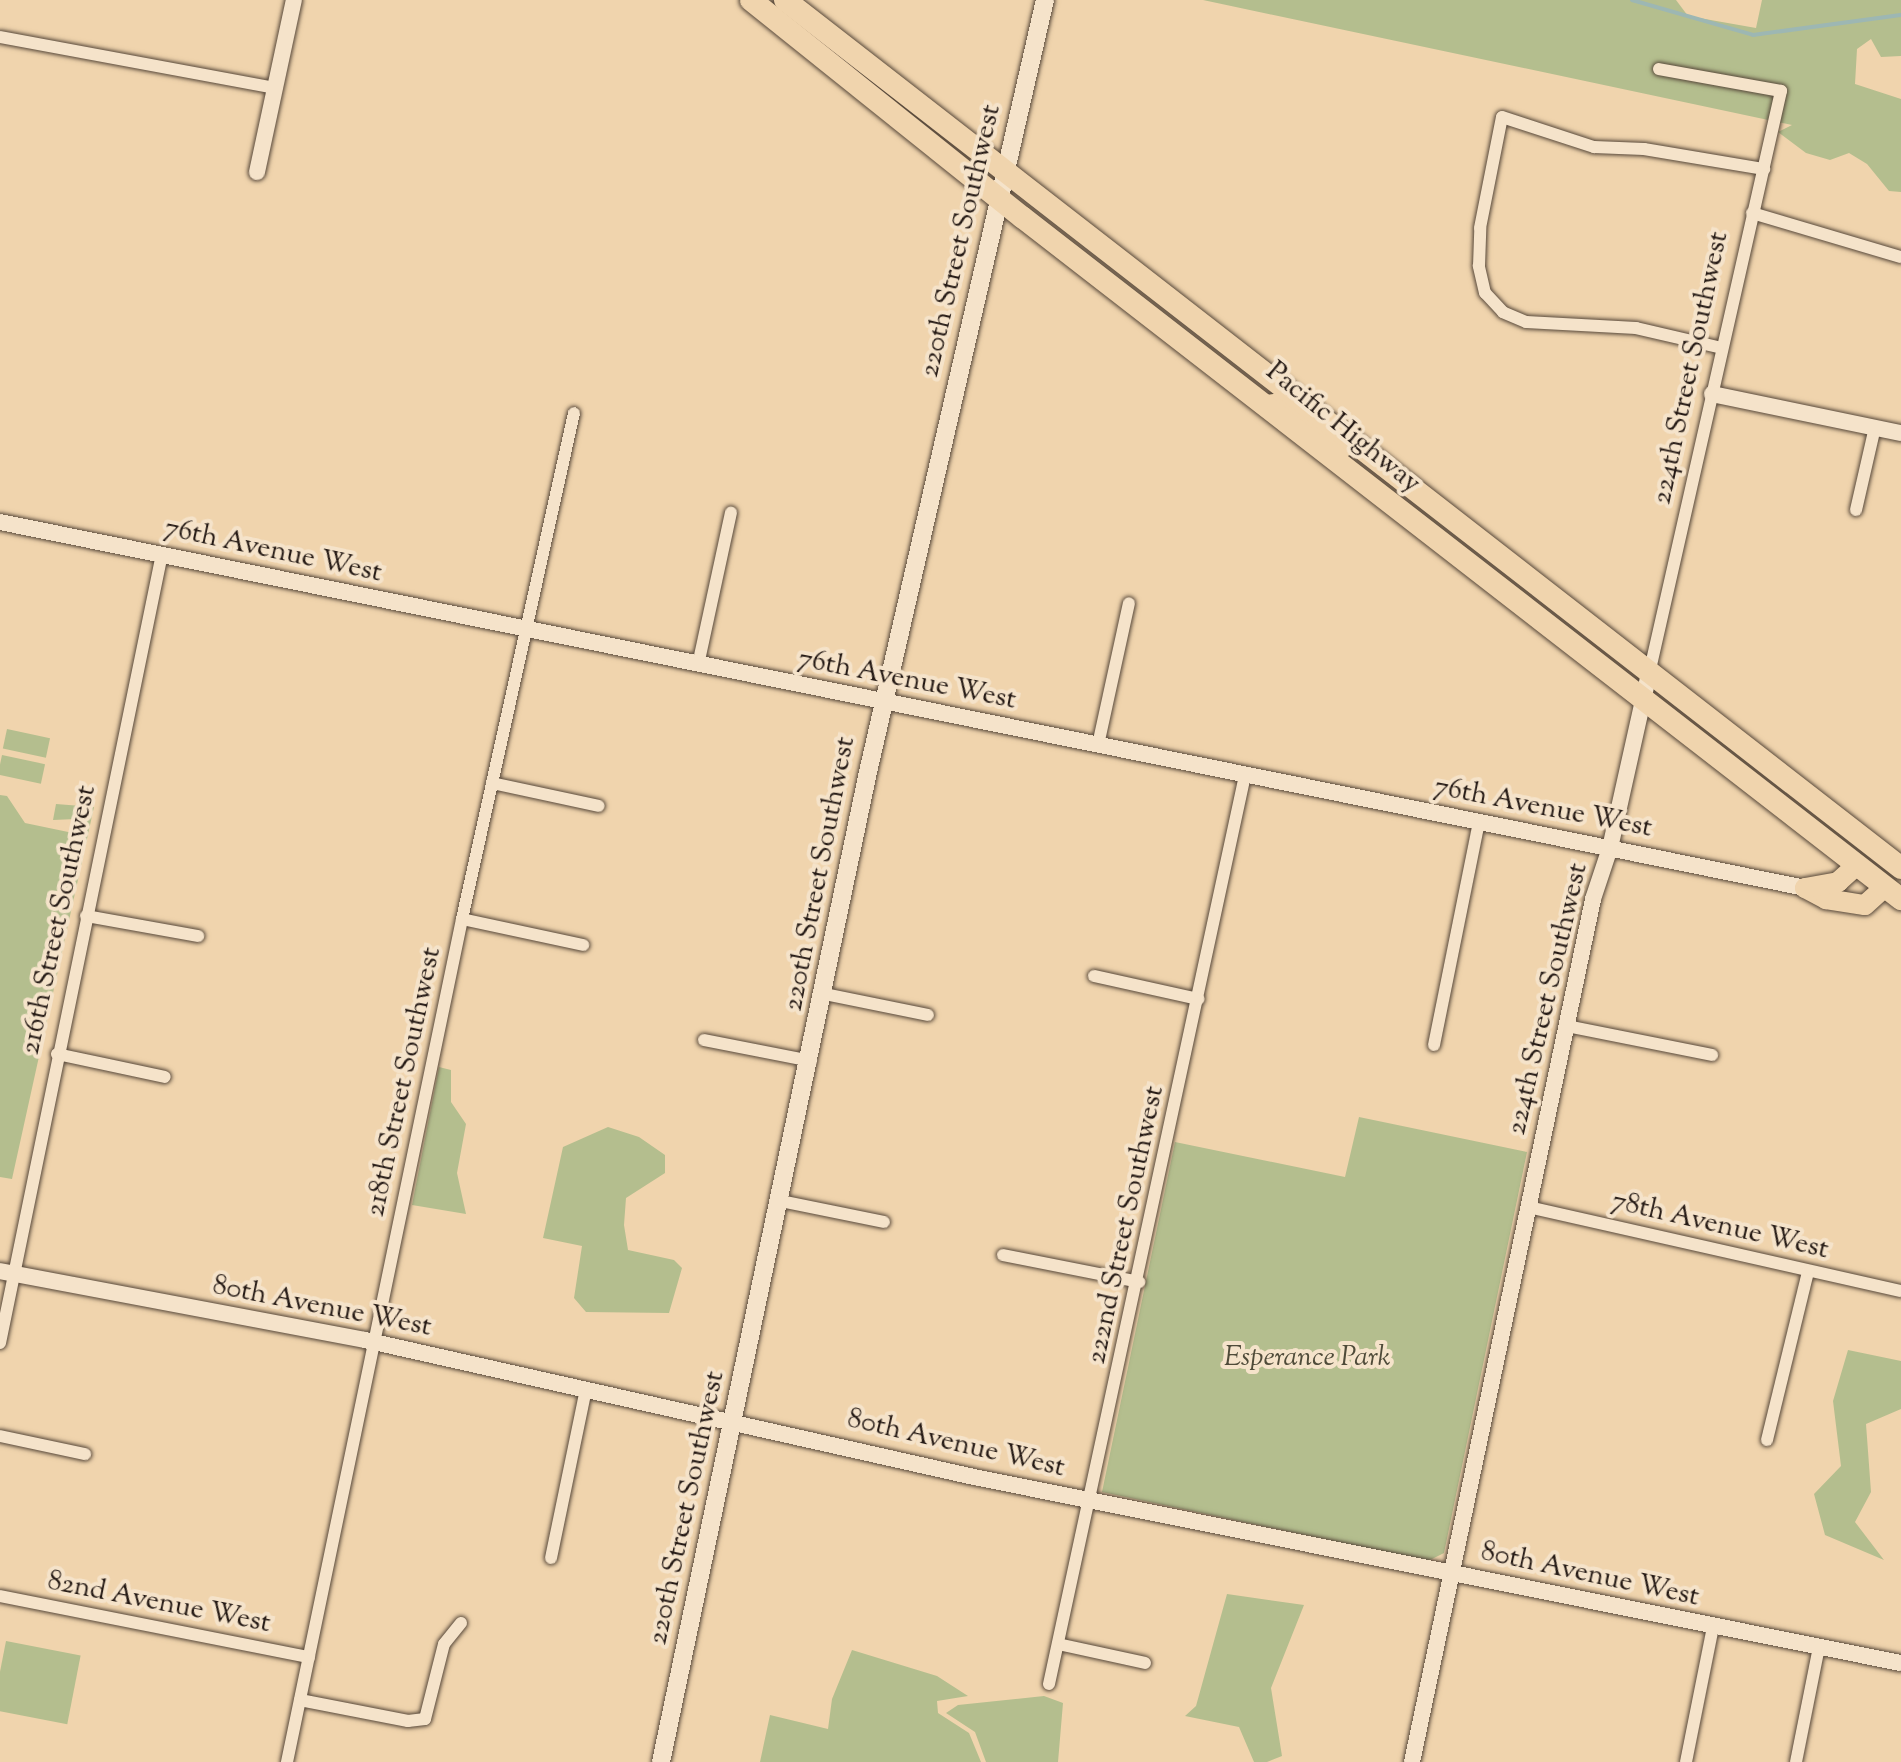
<!DOCTYPE html>
<html>
<head>
<meta charset="utf-8">
<style>
	body { margin:0 }
	#map { position:relative; width:1901px; height:1762px; overflow:hidden; background:#f0d4ad; font-family:"Sorts Mill Goudy",serif }
	div>[style] { position:absolute }
	[style*='--x'] { left:calc(var(--x)*1px); top:calc(var(--y)*1px); width:calc(var(--w)*1px); rotate:calc(var(--a)*1deg) }
	.green>* { inset:0; background:#b4be8e; transform-origin:0 0 }
	.stream>* { height:4px; margin:-2px; padding:0 2px; transform-origin:2px; border-radius:2px; background:#9db7b3 }
	.roads { filter:drop-shadow(0 0 2px #57483a) drop-shadow(0 0 2px #57483a) }
	.minor>* { height:12px; margin:-6px; padding:0 6px; transform-origin:6px; border-radius:6px; background:#f5e3ca }
	.tertiary>* { height:16px; margin:-8px; padding:0 8px; transform-origin:8px; border-radius:8px; background:#f5e3ca }
	.secondary>* { height:18px; margin:-9px; padding:0 9px; transform-origin:9px; border-radius:9px; background:#f5e3ca }
	.primary>* { height:20px; margin:-10px; padding:0 10px; transform-origin:10px; border-radius:10px; background:#f0d4ad }
	.trunk>* { height:22px; margin:-11px; padding:0 11px; transform-origin:11px; border-radius:11px; background:#f0d4ad }
	span { translate:-50% -50%; white-space:nowrap; text-align:center; line-height:1.15; -webkit-text-stroke:8px #f5e3ca; paint-order:stroke }
	.street-label { font-size:28px; color:#241914 }
	.park-label { font-size:28px; color:#4f4b39; font-style:italic }
</style>
</head>
<body>
<div id="map">
	<div class="green">
		<div style="clip-path:polygon(1203px 0,1676px 0,1688px 16px,1756px 28px,1762px 0,1901px 0,1901px 56px,1881px 57px,1871px 39px,1857px 49px,1855px 84px,1901px 99px,1901px 192px,1889px 191px,1867px 164px,1849px 153px,1830px 160px,1806px 153px,1778px 132px,1792px 125px)"></div>
		<div style="left:7px;top:729px;width:44px;height:20px;rotate:12deg"></div>
		<div style="left:2px;top:755px;width:44px;height:20px;rotate:12deg"></div>
		<div style="clip-path:polygon(0 795px,7px 796px,25px 823px,73px 833px,76px 819px,53px 820px,56px 804px,94px 807px,12px 1179px,0 1177px)"></div>
		<div style="clip-path:polygon(439px 1067px,451px 1070px,451px 1102px,466px 1124px,457px 1173px,466px 1214px,412px 1205px)"></div>
		<div style="clip-path:polygon(1359px 1117px,1527px 1152px,1444px 1553px,1428px 1561px,1102px 1492px,1175px 1142px,1345px 1177px)"></div>
		<div style="clip-path:polygon(608px 1127px,639px 1137px,665px 1155px,665px 1173px,626px 1198px,624px 1225px,628px 1250px,674px 1260px,682px 1268px,669px 1313px,586px 1312px,574px 1298px,582px 1246px,543px 1238px,563px 1147px)"></div>
		<div style="clip-path:polygon(1848px 1350px,1901px 1361px,1901px 1409px,1866px 1424px,1871px 1492px,1855px 1522px,1884px 1560px,1825px 1535px,1814px 1494px,1841px 1466px,1833px 1401px)"></div>
		<div style="clip-path:polygon(1227px 1594px,1304px 1605px,1271px 1688px,1282px 1756px,1267px 1762px,1254px 1762px,1239px 1727px,1185px 1716px,1196px 1706px)"></div>
		<div style="left:6px;top:1641px;width:76px;height:70px;rotate:11deg"></div>
		<div style="clip-path:polygon(852px 1650px,937px 1676px,968px 1696px,937px 1701px,938px 1713px,969px 1733px,981px 1762px,760px 1762px,770px 1715px,828px 1729px,832px 1699px)"></div>
		<div style="clip-path:polygon(1044px 1696px,1063px 1703px,1058px 1762px,986px 1762px,975px 1732px,946px 1713px,958px 1705px)"></div>
	</div>
	<div class="stream">
		<div style="--x:1632;--y:0;--w:126;--a:16.1"></div>
		<div style="--x:1753;--y:35;--w:149;--a:-7.7"></div>
	</div>
	<div class="roads">
		<div class="minor">
			<div style="--x:0;--y:37;--w:280;--a:10.5"></div>
			<div style="--x:1752;--y:213;--w:155;--a:16.5"></div>
			<div style="--x:1722;--y:348;--w:88;--a:-166.9"></div>
			<div style="--x:1636;--y:328;--w:110;--a:-176.9"></div>
			<div style="--x:1526;--y:322;--w:25;--a:-157"></div>
			<div style="--x:1503;--y:312;--w:26;--a:-133"></div>
			<div style="--x:1485;--y:293;--w:28;--a:-103"></div>
			<div style="--x:1479;--y:266;--w:38;--a:-88"></div>
			<div style="--x:1480;--y:228;--w:113;--a:-78.8"></div>
			<div style="--x:1502;--y:117;--w:97;--a:18.1"></div>
			<div style="--x:1594;--y:147;--w:50;--a:2.3"></div>
			<div style="--x:1644;--y:149;--w:122;--a:9.5"></div>
			<div style="--x:1856;--y:510;--w:85;--a:-77.1"></div>
			<div style="--x:698;--y:665;--w:156;--a:-77.8"></div>
			<div style="--x:1649;--y:674;--w:598;--a:-77.24"></div>
			<div style="--x:1781;--y:91;--w:124;--a:-169.8"></div>
			<div style="--x:1098;--y:745;--w:145;--a:-77.7"></div>
			<div style="--x:492;--y:783;--w:109;--a:12.1"></div>
			<div style="--x:86;--y:916;--w:114;--a:10.1"></div>
			<div style="--x:462;--y:919;--w:124;--a:12.1"></div>
			<div style="--x:1094;--y:976;--w:107;--a:12.4"></div>
			<div style="--x:825;--y:994;--w:105;--a:11.5"></div>
			<div style="--x:1567;--y:1026;--w:148;--a:11.3"></div>
			<div style="--x:704;--y:1040;--w:109;--a:11.1"></div>
			<div style="--x:1434;--y:1045;--w:227;--a:-78.6"></div>
			<div style="--x:57;--y:1054;--w:110;--a:12"></div>
			<div style="--x:781;--y:1201;--w:105;--a:11.5"></div>
			<div style="--x:1528;--y:1207;--w:382;--a:12.7"></div>
			<div style="--x:1003;--y:1255;--w:139;--a:11.2"></div>
			<div style="--x:0;--y:1343;--w:805;--a:-78.4"></div>
			<div style="--x:0;--y:1436;--w:87;--a:12"></div>
			<div style="--x:1767;--y:1440;--w:173;--a:-76.3"></div>
			<div style="--x:551;--y:1558;--w:173;--a:-78.3"></div>
			<div style="--x:0;--y:1596;--w:315;--a:11.2"></div>
			<div style="--x:1058;--y:1644;--w:89;--a:12.3"></div>
			<div style="--x:1049;--y:1684;--w:930;--a:-77.83"></div>
			<div style="--x:300;--y:1700;--w:110;--a:11"></div>
			<div style="--x:408;--y:1721;--w:17;--a:-7"></div>
			<div style="--x:425;--y:1719;--w:77;--a:-75.8"></div>
			<div style="--x:444;--y:1644;--w:27;--a:-51"></div>
			<div style="--x:287;--y:1762;--w:861;--a:-78.27"></div>
			<div style="--x:462;--y:919;--w:518;--a:-77.52"></div>
			<div style="--x:1686;--y:1762;--w:138;--a:-78.7"></div>
			<div style="--x:1796;--y:1762;--w:117;--a:-78.7"></div>
		</div>
		<div class="tertiary">
			<div style="--x:257;--y:172;--w:176;--a:-77.9"></div>
			<div style="--x:1712;--y:394;--w:193;--a:11.7"></div>
			<div style="--x:0;--y:522;--w:1842;--a:11.46"></div>
			<div style="--x:0;--y:1271;--w:371;--a:10.7"></div>
			<div style="--x:365;--y:1340;--w:624;--a:12.68"></div>
			<div style="--x:974;--y:1477;--w:945;--a:11.35"></div>
			<div style="--x:1412;--y:1762;--w:882;--a:-78.15"></div>
			<div style="--x:1593;--y:899;--w:54;--a:-71.6"></div>
			<div style="--x:1610;--y:848;--w:178;--a:-77.4"></div>
		</div>
		<div class="secondary">
			<div style="--x:661;--y:1762;--w:1011;--a:-78.19"></div>
			<div style="--x:868;--y:772;--w:792;--a:-77.09"></div>
		</div>
		<div class="primary">
			<div style="--x:1268;--y:405;--w:12;--a:-9"></div>
			<div style="--x:1280;--y:403;--w:78;--a:34.1"></div>
			<div style="--x:1805;--y:888;--w:24;--a:28"></div>
			<div style="--x:1826;--y:899;--w:39;--a:9"></div>
			<div style="--x:1865;--y:905;--w:27;--a:-42"></div>
			<div style="--x:1805;--y:888;--w:34;--a:-10"></div>
			<div style="--x:1838;--y:882;--w:25;--a:-42"></div>
		</div>
		<div class="trunk">
			<div style="--x:751;--y:0;--w:347;--a:38.7"></div>
			<div style="--x:1022;--y:217;--w:1113;--a:37.81"></div>
			<div style="--x:785;--y:0;--w:1414;--a:37.87"></div>
		</div>
	</div>
	<div class="street-label">
		<span style="left:961px;top:241px;rotate:-77deg">220th Street Southwest</span>
		<span style="left:1691px;top:368px;rotate:-78deg">224th Street Southwest</span>
		<span style="left:1343px;top:428px;rotate:39deg">Pacific Highway</span>
		<span style="left:273px;top:551px;rotate:12deg">76th Avenue West</span>
		<span style="left:907px;top:680px;rotate:11deg">76th Avenue West</span>
		<span style="left:1543px;top:808px;rotate:11deg">76th Avenue West</span>
		<span style="left:820px;top:874px;rotate:-79deg">220th Street Southwest</span>
		<span style="left:59px;top:920px;rotate:-78deg">216th Street Southwest</span>
		<span style="left:1548px;top:999px;rotate:-77deg">224th Street Southwest</span>
		<span style="left:404px;top:1082px;rotate:-78deg">218th Street Southwest</span>
		<span style="left:1126px;top:1225px;rotate:-78deg">222nd Street Southwest</span>
		<span style="left:1720px;top:1226px;rotate:13deg">78th Avenue West</span>
		<span style="left:322px;top:1307px;rotate:11deg">80th Avenue West</span>
		<span style="left:956px;top:1444px;rotate:13deg">80th Avenue West</span>
		<span style="left:687px;top:1508px;rotate:-78deg">220th Street Southwest</span>
		<span style="left:1590px;top:1575px;rotate:12deg">80th Avenue West</span>
		<span style="left:159px;top:1603px;rotate:11deg">82nd Avenue West</span>
	</div>
	<div class="park-label">
		<span style="left:1307px;top:1358px">Esperance Park</span>
	</div>
</div>
</body>
</html>
